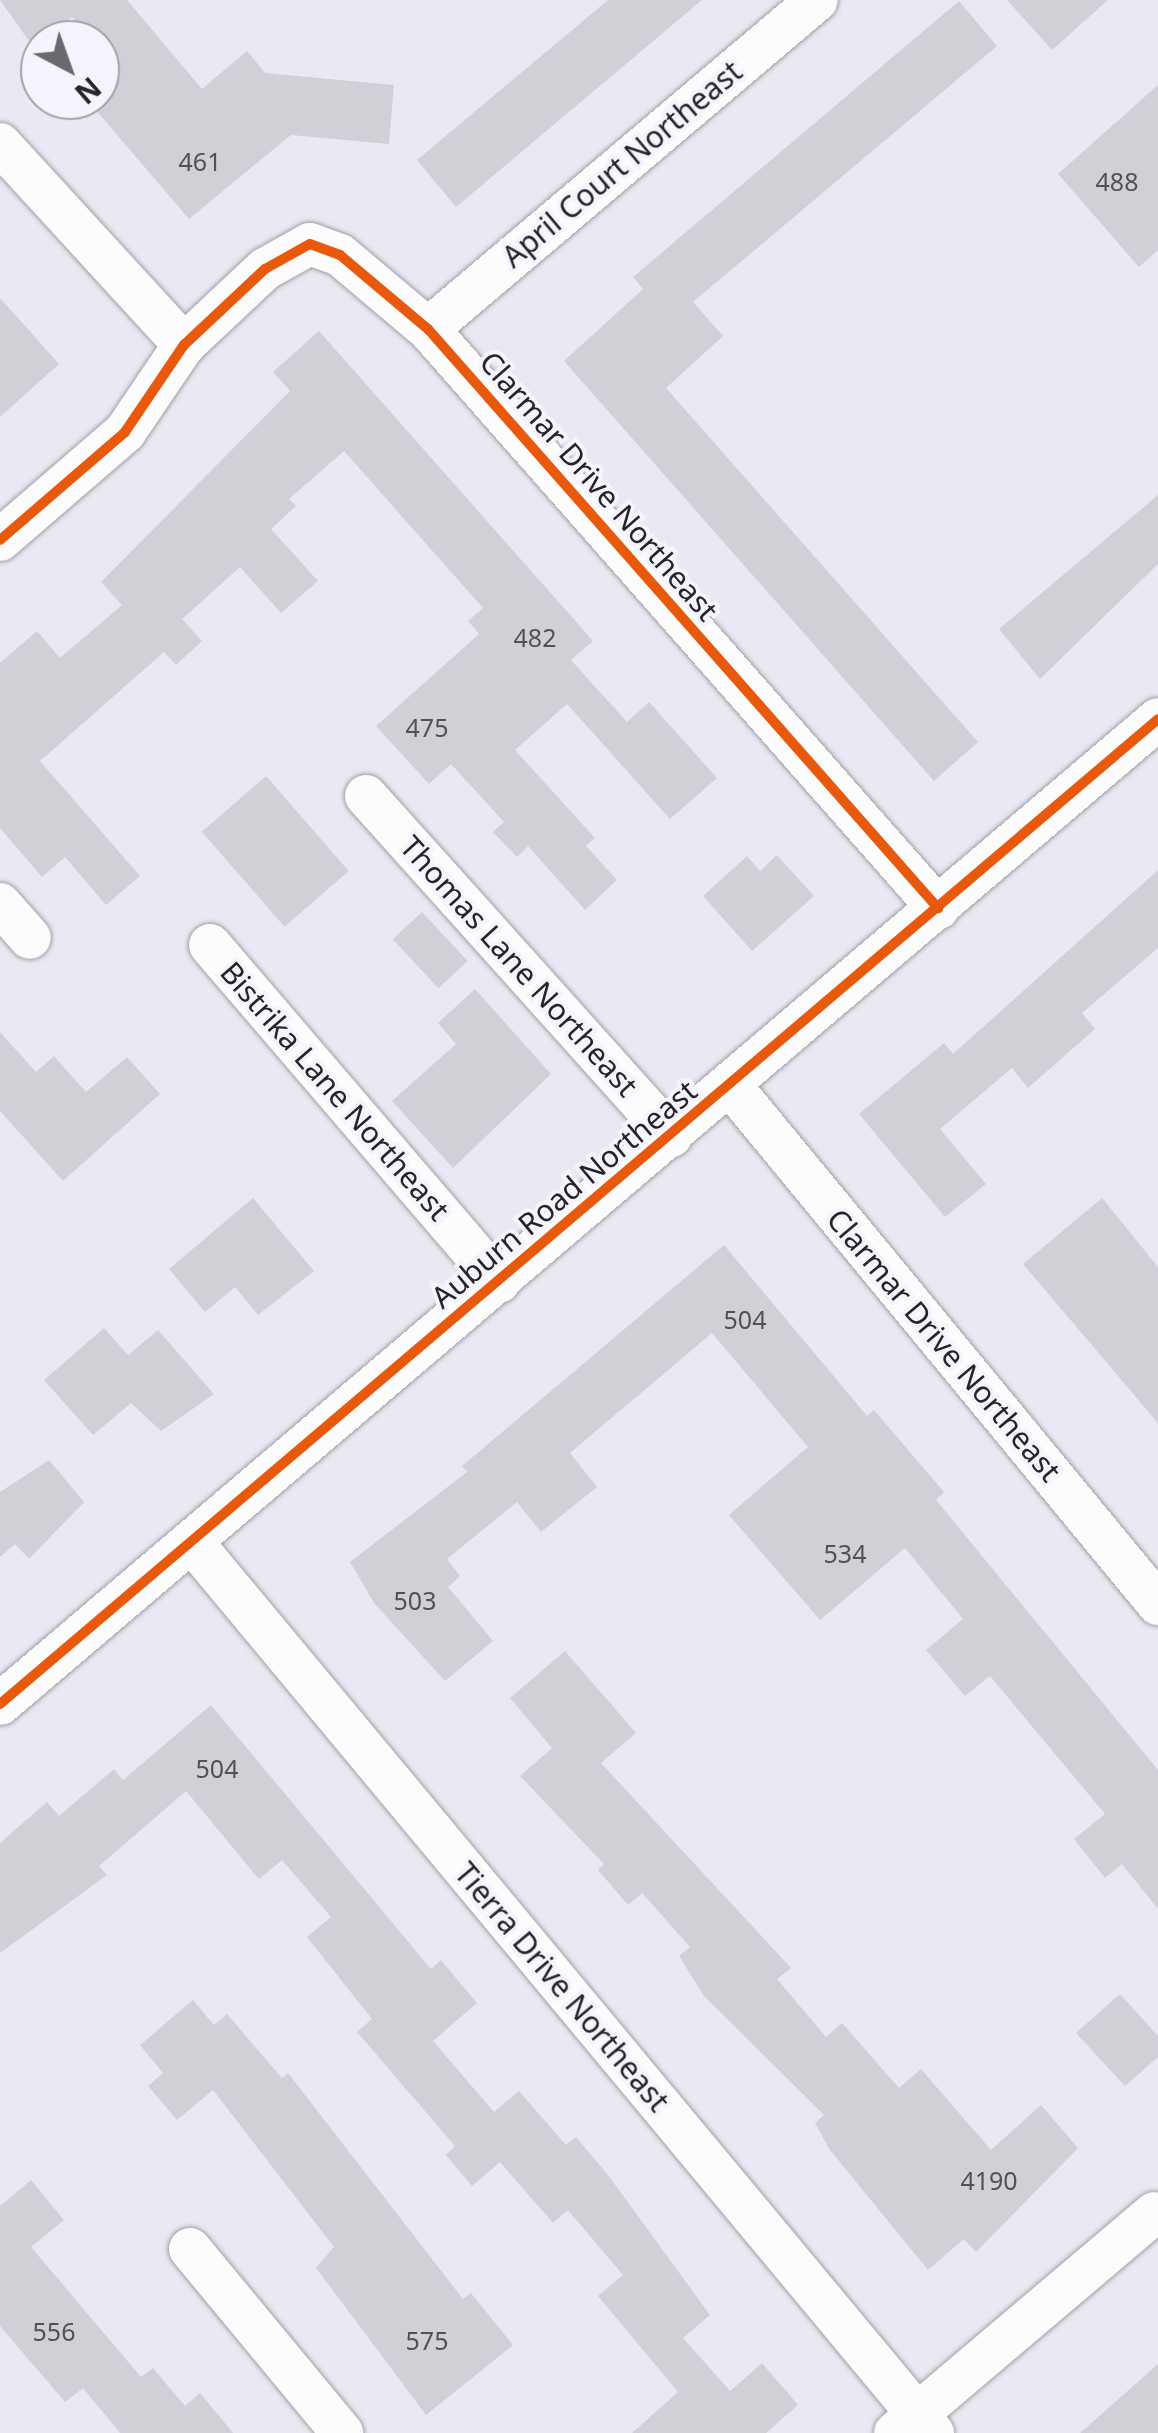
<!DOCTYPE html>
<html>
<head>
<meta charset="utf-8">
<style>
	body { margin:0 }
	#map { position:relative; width:1158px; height:2433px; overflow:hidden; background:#eae8f2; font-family:"Noto Sans",sans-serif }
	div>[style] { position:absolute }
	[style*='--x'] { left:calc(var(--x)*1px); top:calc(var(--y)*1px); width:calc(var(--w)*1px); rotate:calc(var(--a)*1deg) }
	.building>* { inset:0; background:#d1d0d7; transform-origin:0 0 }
	.roads { filter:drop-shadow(0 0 2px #a19fa7) drop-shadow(0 0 2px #a19fa7) }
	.minor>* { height:42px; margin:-21px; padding:0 21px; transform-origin:21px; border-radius:21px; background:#fcfcfd }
	.cycleway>* { height:10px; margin:-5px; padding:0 5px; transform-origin:5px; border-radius:5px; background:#e8590c }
	span { translate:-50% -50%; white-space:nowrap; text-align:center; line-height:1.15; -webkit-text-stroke:8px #f5f4fd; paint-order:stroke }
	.number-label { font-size:25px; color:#525157 }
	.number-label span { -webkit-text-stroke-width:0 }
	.street-label { font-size:30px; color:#25242a }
	.north { position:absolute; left:20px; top:20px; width:100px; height:100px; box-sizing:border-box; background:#f5f4fd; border:2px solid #a2a1a9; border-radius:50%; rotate:139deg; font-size:28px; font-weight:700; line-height:40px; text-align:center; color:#25242a }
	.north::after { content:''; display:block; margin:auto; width:35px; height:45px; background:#6a6970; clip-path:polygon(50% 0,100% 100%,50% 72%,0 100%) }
</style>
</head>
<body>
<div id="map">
	<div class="building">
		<div style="clip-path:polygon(0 0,127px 0,202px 89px,247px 51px,265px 73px,394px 85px,389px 144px,291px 135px,189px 219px,89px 102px,120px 75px,100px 40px,72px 17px,34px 48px)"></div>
		<div style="clip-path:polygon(608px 0,702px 0,456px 207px,417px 160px)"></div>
		<div style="clip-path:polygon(1007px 0,1108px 0,1052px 50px)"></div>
		<div style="clip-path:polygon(959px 1px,997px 46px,693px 302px,723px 336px,666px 388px,978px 742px,934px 781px,564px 361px,643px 289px,633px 277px)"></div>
		<div style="clip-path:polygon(1158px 85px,1158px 250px,1139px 267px,1058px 174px)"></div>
		<div style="clip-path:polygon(0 298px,59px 364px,0 417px)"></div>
		<div style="clip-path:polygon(319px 331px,593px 641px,571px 660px,627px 722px,649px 702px,717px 778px,670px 819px,567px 704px,515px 750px,595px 838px,586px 846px,617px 880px,585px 910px,528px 846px,517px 857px,493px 832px,504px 822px,451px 764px,429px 784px,376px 726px,479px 634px,468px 621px,483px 608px,344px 451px,289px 499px,296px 506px,271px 529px,318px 581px,281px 613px,240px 567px,182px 619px,202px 641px,176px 665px,164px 652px,40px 761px,140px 876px,106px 905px,65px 857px,42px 877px,0 828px,0 663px,37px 631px,60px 658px,122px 605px,101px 582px,290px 391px,273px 372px)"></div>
		<div style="clip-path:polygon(1158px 495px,1158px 564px,1040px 679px,999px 629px)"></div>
		<div style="left:266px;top:776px;width:126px;height:85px;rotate:49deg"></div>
		<div style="clip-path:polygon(777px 855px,814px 896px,752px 951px,703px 896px,747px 856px,760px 871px)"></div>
		<div style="clip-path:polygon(1158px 870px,1158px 948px,1082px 1013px,1095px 1029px,1028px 1088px,1012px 1068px,940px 1129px,986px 1184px,945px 1217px,859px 1114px,944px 1043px,953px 1054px)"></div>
		<div style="left:422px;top:912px;width:67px;height:40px;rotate:47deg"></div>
		<div style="clip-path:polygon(475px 989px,551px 1074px,453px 1168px,392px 1101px,456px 1044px,438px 1023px)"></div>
		<div style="clip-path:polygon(0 1032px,36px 1072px,54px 1056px,86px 1092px,127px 1057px,160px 1094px,63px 1181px,0 1111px)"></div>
		<div style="clip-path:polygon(253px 1198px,314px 1271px,258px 1315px,235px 1287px,205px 1312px,169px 1269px)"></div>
		<div style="clip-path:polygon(1102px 1198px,1158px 1267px,1158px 1423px,1023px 1264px)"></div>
		<div style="clip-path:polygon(724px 1245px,867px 1416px,874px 1410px,944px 1492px,936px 1500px,1158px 1770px,1158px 1909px,1122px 1864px,1105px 1878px,1074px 1839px,1105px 1814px,990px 1676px,965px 1696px,926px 1650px,963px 1619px,905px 1548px,820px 1620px,729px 1515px,808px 1447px,712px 1333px,570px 1453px,597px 1487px,541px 1532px,517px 1502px,447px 1559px,460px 1576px,448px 1587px,493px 1641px,445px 1681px,374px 1603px,350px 1562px,467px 1472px,462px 1466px)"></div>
		<div style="clip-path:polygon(104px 1328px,128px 1355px,158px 1330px,214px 1394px,161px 1431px,131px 1403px,93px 1435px,44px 1380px)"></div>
		<div style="clip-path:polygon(49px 1460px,84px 1502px,29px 1559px,15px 1544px,0 1557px,0 1492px)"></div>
		<div style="clip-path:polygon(565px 1651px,636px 1733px,601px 1763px,791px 1968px,777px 1979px,826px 2037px,842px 2023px,899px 2088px,921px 2069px,991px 2150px,1041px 2105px,1078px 2148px,976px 2252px,964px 2239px,928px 2270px,830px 2150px,815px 2123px,824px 2115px,704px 1996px,679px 1956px,690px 1947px,642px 1893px,628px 1905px,598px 1870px,604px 1864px,520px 1776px,552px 1748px,510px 1698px)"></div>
		<div style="clip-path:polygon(211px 1705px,431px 1969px,441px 1960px,477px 2003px,433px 2041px,494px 2112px,519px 2091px,566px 2145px,576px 2137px,608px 2175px,710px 2315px,683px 2338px,730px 2391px,762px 2363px,798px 2405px,766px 2433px,632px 2433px,678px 2392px,598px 2296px,623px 2275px,568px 2210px,553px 2223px,500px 2162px,472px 2186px,446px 2155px,455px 2146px,357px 2032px,372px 2019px,307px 1937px,331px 1917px,282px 1860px,259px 1879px,186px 1791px,99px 1866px,107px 1875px,0 1953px,0 1843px,47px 1802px,59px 1816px,114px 1769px,123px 1780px)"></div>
		<div style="clip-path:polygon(1120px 1994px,1158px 2036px,1158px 2057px,1125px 2086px,1076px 2033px)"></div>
		<div style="clip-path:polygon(193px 2000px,214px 2025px,227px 2014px,282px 2078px,288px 2073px,463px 2299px,471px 2293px,513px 2345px,426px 2415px,316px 2268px,334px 2247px,213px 2090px,177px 2120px,148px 2086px,163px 2073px,140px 2045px)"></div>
		<div style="clip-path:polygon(31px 2180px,64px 2220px,31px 2247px,141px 2377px,153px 2368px,185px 2406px,200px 2393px,233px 2433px,120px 2433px,83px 2388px,65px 2402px,0 2326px,0 2206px)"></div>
		<div style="clip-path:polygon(1158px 2364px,1158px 2433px,1080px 2433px)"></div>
	</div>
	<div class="roads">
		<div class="minor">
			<div style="--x:0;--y:144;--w:273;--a:47.5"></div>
			<div style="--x:428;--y:329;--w:509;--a:-40.22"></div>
			<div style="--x:0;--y:540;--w:165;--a:-40.8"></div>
			<div style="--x:125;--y:432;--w:105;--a:-55.9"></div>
			<div style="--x:184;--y:345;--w:111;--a:-43.2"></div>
			<div style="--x:265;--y:269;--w:51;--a:-29.1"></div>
			<div style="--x:310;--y:244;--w:32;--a:20"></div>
			<div style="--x:340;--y:255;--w:115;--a:40.1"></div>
			<div style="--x:428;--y:329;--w:772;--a:48.63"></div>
			<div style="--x:366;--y:796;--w:457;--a:48.1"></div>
			<div style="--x:0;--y:904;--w:45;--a:48.6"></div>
			<div style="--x:210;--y:945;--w:444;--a:49.4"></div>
			<div style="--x:730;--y:1085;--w:673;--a:50.49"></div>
			<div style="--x:192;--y:1542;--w:1159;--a:50.25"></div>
			<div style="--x:0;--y:1704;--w:1520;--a:-40.38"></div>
			<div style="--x:190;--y:2249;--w:239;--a:50.4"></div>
			<div style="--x:895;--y:2433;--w:340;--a:-40.3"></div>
		</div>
	</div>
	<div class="cycleway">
		<div style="--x:0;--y:540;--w:165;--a:-40.8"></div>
		<div style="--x:125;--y:432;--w:105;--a:-55.9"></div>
		<div style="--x:184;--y:345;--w:111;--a:-43.2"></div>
		<div style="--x:265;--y:269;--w:51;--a:-29.1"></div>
		<div style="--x:310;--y:244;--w:32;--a:20"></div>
		<div style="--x:340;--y:255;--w:115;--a:40.1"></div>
		<div style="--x:428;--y:329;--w:772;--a:48.63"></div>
		<div style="--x:0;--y:1704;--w:1520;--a:-40.38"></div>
	</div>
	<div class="number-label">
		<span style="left:200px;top:161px">461</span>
		<span style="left:1117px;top:181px">488</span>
		<span style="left:535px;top:637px">482</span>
		<span style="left:427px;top:727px">475</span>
		<span style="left:745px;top:1319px">504</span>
		<span style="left:845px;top:1553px">534</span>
		<span style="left:415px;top:1600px">503</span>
		<span style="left:217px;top:1768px">504</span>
		<span style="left:989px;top:2180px">4190</span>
		<span style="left:54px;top:2331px">556</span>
		<span style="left:427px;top:2340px">575</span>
	</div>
	<div class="street-label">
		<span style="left:622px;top:164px;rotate:-40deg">April Court Northeast</span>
		<span style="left:599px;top:486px;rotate:49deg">Clarmar Drive Northeast</span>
		<span style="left:519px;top:966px;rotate:48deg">Thomas Lane Northeast</span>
		<span style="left:335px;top:1091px;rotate:49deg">Bistrika Lane Northeast</span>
		<span style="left:564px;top:1194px;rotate:-40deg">Auburn Road Northeast</span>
		<span style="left:944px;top:1345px;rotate:50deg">Clarmar Drive Northeast</span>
		<span style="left:562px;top:1987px;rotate:50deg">Tierra Drive Northeast</span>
	</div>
	<div class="north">N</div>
</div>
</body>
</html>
